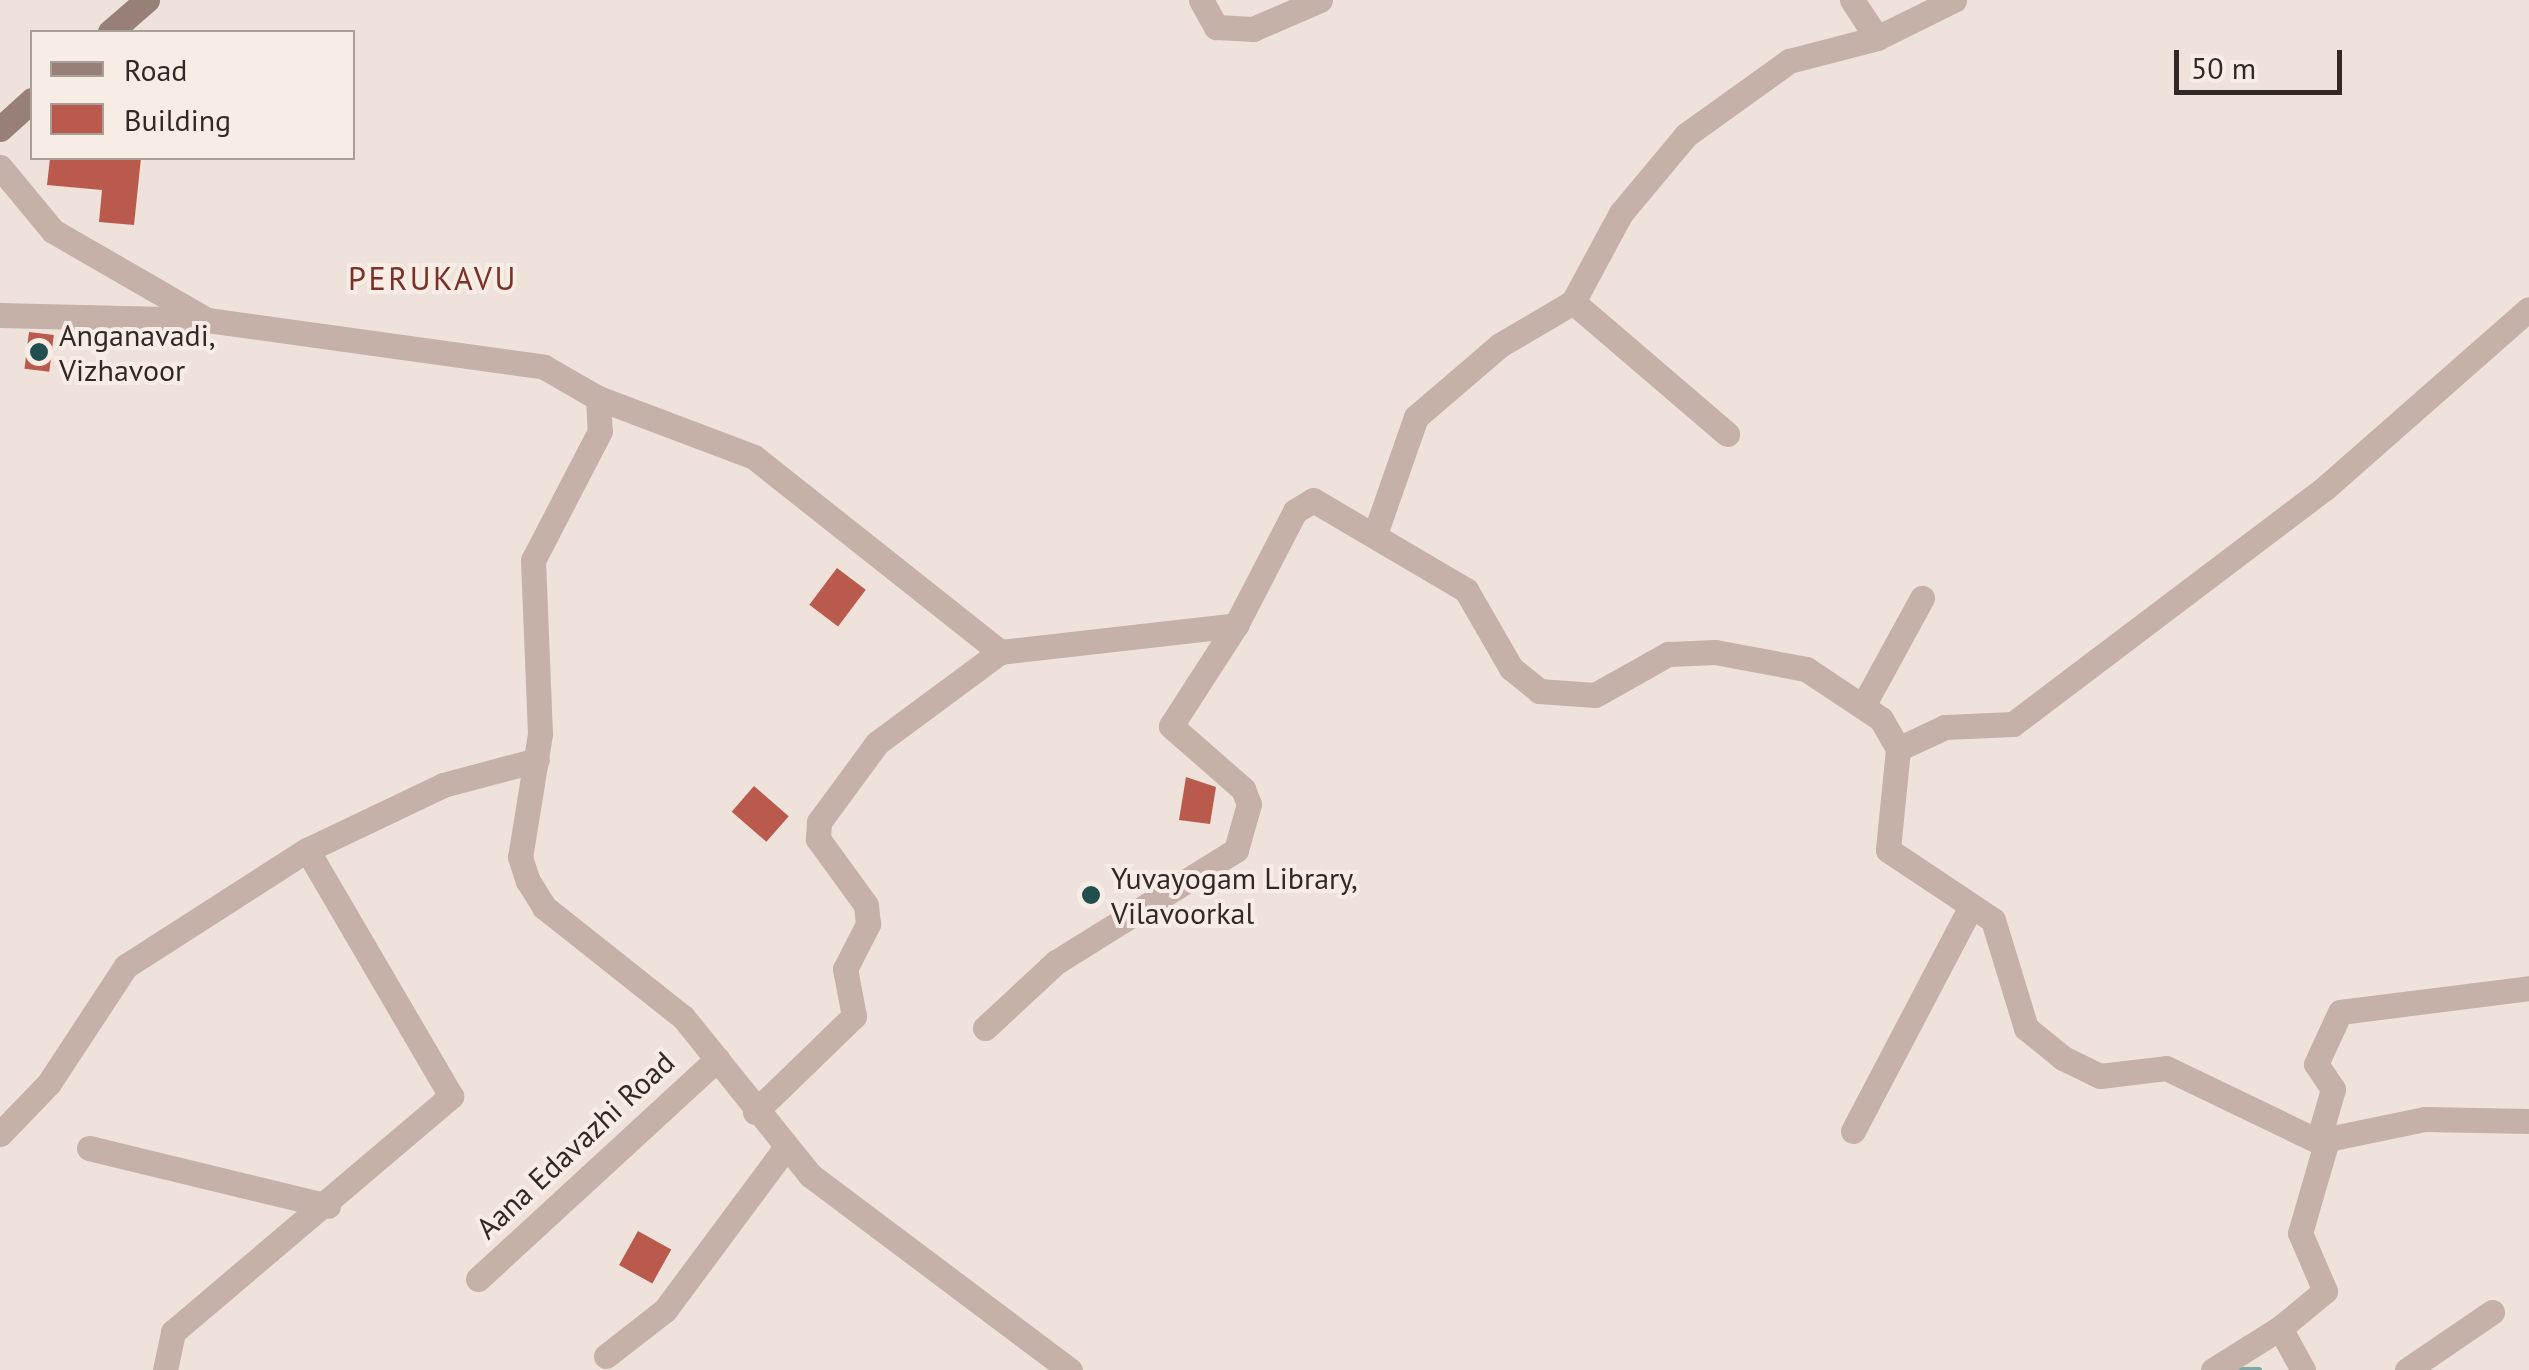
<!DOCTYPE html>
<html>
<head>
<meta charset="utf-8">
<style>
	body { margin:0 }
	#map { position:relative; width:2529px; height:1370px; overflow:hidden; background:#eee2da; font-family:"PT Sans",sans-serif }
	div>[style] { position:absolute }
	[style*='--x'] { left:calc(var(--x)*1px); top:calc(var(--y)*1px); width:calc(var(--w)*1px); rotate:calc(var(--a)*1deg) }
	.stream>* { height:6px; margin:-3px; padding:0 3px; transform-origin:3px; border-radius:3px; background:#7ca8a5 }
	.building>* { inset:0; background:#b95a4d; transform-origin:0 0 }
	.minor>* { height:25px; margin:-12.5px; padding:0 12.5px; transform-origin:12.5px; border-radius:12.5px; background:#c5b1a7 }
	.tertiary>* { height:25px; margin:-12.5px; padding:0 12.5px; transform-origin:12.5px; border-radius:12.5px; background:#c5b1a7 }
	.secondary>* { height:25px; margin:-12.5px; padding:0 12.5px; transform-origin:12.5px; border-radius:12.5px; background:#988079 }
	.dots>* { width:28px; height:28px; translate:-50% -50%; box-sizing:border-box; border:5px solid #f7ede5; border-radius:50% }
	span { translate:-50% -50%; white-space:nowrap; text-align:center; line-height:1.15; -webkit-text-stroke:8px #f7ede5; paint-order:stroke }
	.poi-label { font-size:30px; color:#322927 }
	.left { translate:0 -50%; text-align:left }
	.street-label { font-size:30px; color:#322927 }
	.neighbourhood-label { font-size:32px; color:#793128; letter-spacing:2.5px }
	.legend { position:absolute; left:30px; top:30px; width:325px; height:130px; box-sizing:border-box; background:#f7ede5; border:2px solid #a89f99; margin:0; padding:12px 18px; list-style:none; font-size:30px; color:#322927 }
	.legend li { display:flex; align-items:center; gap:20px; height:50px }
	.legend b { width:50px; border:2px solid #a89f99 }
	.scale { position:absolute; left:2174px; top:50px; width:168px; height:45px; box-sizing:border-box; border:5px solid #322927; border-top:0; padding-left:12px; font-size:30px; line-height:35px; white-space:nowrap; color:#322927; -webkit-text-stroke:8px #f7ede5; paint-order:stroke }
</style>
</head>
<body>
<div id="map">
	<div class="stream">
		<div style="--x:2237;--y:1370;--w:22;--a:0"></div>
	</div>
	<div class="building">
		<div style="clip-path:polygon(50px 158px,141px 158px,134px 225px,99px 222px,102px 190px,47px 185px)"></div>
		<div style="left:29px;top:332px;width:25px;height:37px;rotate:7deg"></div>
		<div style="left:837px;top:568px;width:36px;height:46px;rotate:37deg"></div>
		<div style="clip-path:polygon(1186px 777px,1216px 787px,1210px 824px,1179px 820px)"></div>
		<div style="left:754px;top:786px;width:46px;height:34px;rotate:41deg"></div>
		<div style="left:638px;top:1231px;width:38px;height:39px;rotate:29deg"></div>
	</div>
	<div class="minor">
		<div style="--x:1201;--y:0;--w:31;--a:61"></div>
		<div style="--x:1216;--y:27;--w:37;--a:3"></div>
		<div style="--x:1253;--y:29;--w:73;--a:-23.4"></div>
		<div style="--x:1852;--y:0;--w:45;--a:56.7"></div>
		<div style="--x:1573;--y:302;--w:203;--a:40.6"></div>
		<div style="--x:0;--y:315;--w:207;--a:1.4"></div>
		<div style="--x:598;--y:398;--w:167;--a:20.7"></div>
		<div style="--x:754;--y:457;--w:314;--a:38.4"></div>
		<div style="--x:1375;--y:534;--w:124;--a:-70.7"></div>
		<div style="--x:1416;--y:417;--w:111;--a:-40.6"></div>
		<div style="--x:1500;--y:345;--w:85;--a:-30.5"></div>
		<div style="--x:1573;--y:302;--w:101;--a:-61.7"></div>
		<div style="--x:1621;--y:213;--w:102;--a:-50.2"></div>
		<div style="--x:1686;--y:135;--w:127;--a:-35.7"></div>
		<div style="--x:1789;--y:61;--w:91;--a:-14.6"></div>
		<div style="--x:1877;--y:38;--w:86;--a:-26.3"></div>
		<div style="--x:1236;--y:625;--w:128;--a:-62.6"></div>
		<div style="--x:1295;--y:511;--w:21;--a:-31"></div>
		<div style="--x:1313;--y:500;--w:178;--a:30.5"></div>
		<div style="--x:1466;--y:590;--w:90;--a:60"></div>
		<div style="--x:1511;--y:668;--w:36;--a:39"></div>
		<div style="--x:1539;--y:691;--w:56;--a:4.1"></div>
		<div style="--x:1595;--y:695;--w:84;--a:-29.3"></div>
		<div style="--x:1668;--y:654;--w:47;--a:-2.4"></div>
		<div style="--x:1715;--y:652;--w:93;--a:10.6"></div>
		<div style="--x:1806;--y:669;--w:90;--a:33.7"></div>
		<div style="--x:1881;--y:719;--w:34;--a:60"></div>
		<div style="--x:1898;--y:749;--w:101;--a:95.7"></div>
		<div style="--x:1888;--y:850;--w:126;--a:33.7"></div>
		<div style="--x:1993;--y:920;--w:113;--a:73"></div>
		<div style="--x:2026;--y:1028;--w:48;--a:39"></div>
		<div style="--x:2063;--y:1058;--w:41;--a:25.9"></div>
		<div style="--x:2100;--y:1076;--w:66;--a:-6.9"></div>
		<div style="--x:2166;--y:1068;--w:169;--a:25.7"></div>
		<div style="--x:2318;--y:1141;--w:109;--a:-11.6"></div>
		<div style="--x:2425;--y:1119;--w:104;--a:1.1"></div>
		<div style="--x:1864;--y:704;--w:121;--a:-61.3"></div>
		<div style="--x:1898;--y:749;--w:52;--a:-25.1"></div>
		<div style="--x:1945;--y:727;--w:68;--a:-2.5"></div>
		<div style="--x:2013;--y:724;--w:391;--a:-37.1"></div>
		<div style="--x:2325;--y:488;--w:271;--a:-41.3"></div>
		<div style="--x:755;--y:1112;--w:138;--a:-44.1"></div>
		<div style="--x:854;--y:1016;--w:48;--a:-100.8"></div>
		<div style="--x:845;--y:969;--w:51;--a:-62.9"></div>
		<div style="--x:868;--y:924;--w:19;--a:-96"></div>
		<div style="--x:866;--y:905;--w:82;--a:-126"></div>
		<div style="--x:818;--y:839;--w:17;--a:-87"></div>
		<div style="--x:819;--y:822;--w:98;--a:-53.7"></div>
		<div style="--x:877;--y:743;--w:153;--a:-36.5"></div>
		<div style="--x:1000;--y:652;--w:238;--a:-6.5"></div>
		<div style="--x:1236;--y:625;--w:120;--a:122.8"></div>
		<div style="--x:1171;--y:726;--w:96;--a:41.2"></div>
		<div style="--x:1243;--y:789;--w:16;--a:68"></div>
		<div style="--x:1249;--y:804;--w:48;--a:105.8"></div>
		<div style="--x:1236;--y:850;--w:212;--a:148.1"></div>
		<div style="--x:1056;--y:962;--w:97;--a:137.1"></div>
		<div style="--x:1853;--y:1131;--w:254;--a:-62.3"></div>
		<div style="--x:0;--y:1134;--w:71;--a:-46.1"></div>
		<div style="--x:49;--y:1083;--w:140;--a:-56.7"></div>
		<div style="--x:126;--y:966;--w:215;--a:-32.7"></div>
		<div style="--x:307;--y:850;--w:151;--a:-25.5"></div>
		<div style="--x:443;--y:785;--w:97;--a:-14.9"></div>
		<div style="--x:2318;--y:1141;--w:54;--a:-73.9"></div>
		<div style="--x:2333;--y:1089;--w:30;--a:-124"></div>
		<div style="--x:2316;--y:1064;--w:57;--a:-65.2"></div>
		<div style="--x:2340;--y:1012;--w:191;--a:-7.2"></div>
		<div style="--x:89;--y:1148;--w:246;--a:13.6"></div>
		<div style="--x:478;--y:1279;--w:325;--a:-42.6"></div>
		<div style="--x:2280;--y:1328;--w:58;--a:-39.4"></div>
		<div style="--x:2325;--y:1291;--w:63;--a:-113.3"></div>
		<div style="--x:2300;--y:1233;--w:97;--a:-73.8"></div>
		<div style="--x:606;--y:1356;--w:75;--a:-37.9"></div>
		<div style="--x:665;--y:1310;--w:199;--a:-53.4"></div>
		<div style="--x:165;--y:1370;--w:39;--a:-78"></div>
		<div style="--x:173;--y:1332;--w:365;--a:-40.3"></div>
		<div style="--x:451;--y:1096;--w:285;--a:-120.3"></div>
		<div style="--x:2213;--y:1370;--w:79;--a:-32.1"></div>
		<div style="--x:2280;--y:1328;--w:48;--a:61.3"></div>
		<div style="--x:2407;--y:1370;--w:103;--a:-34.3"></div>
	</div>
	<div class="tertiary">
		<div style="--x:0;--y:167;--w:83;--a:50.4"></div>
		<div style="--x:53;--y:231;--w:178;--a:30"></div>
		<div style="--x:207;--y:320;--w:340;--a:7.9"></div>
		<div style="--x:544;--y:367;--w:62;--a:29.9"></div>
		<div style="--x:598;--y:398;--w:33;--a:87"></div>
		<div style="--x:600;--y:431;--w:145;--a:117.4"></div>
		<div style="--x:533;--y:560;--w:174;--a:87.7"></div>
		<div style="--x:540;--y:734;--w:125;--a:99.2"></div>
		<div style="--x:520;--y:857;--w:25;--a:72"></div>
		<div style="--x:528;--y:881;--w:31;--a:58"></div>
		<div style="--x:544;--y:907;--w:177;--a:38.4"></div>
		<div style="--x:683;--y:1017;--w:203;--a:51.2"></div>
		<div style="--x:810;--y:1175;--w:325;--a:36.9"></div>
	</div>
	<div class="secondary">
		<div style="--x:110;--y:32;--w:49;--a:-40.9"></div>
		<div style="--x:0;--y:129;--w:43;--a:-42.2"></div>
	</div>
	<div class="dots">
		<div style="left:39px;top:352px;background:#214f4d"></div>
		<div style="left:1091px;top:895px;background:#214f4d"></div>
	</div>
	<div class="poi-label">
		<span class="left" style="left:59px;top:352px">Anganavadi,<br>Vizhavoor</span>
		<span class="left" style="left:1111px;top:895px">Yuvayogam Library,<br>Vilavoorkal</span>
	</div>
	<div class="street-label">
		<span style="left:575px;top:1145px;rotate:-43deg">Aana Edavazhi Road</span>
	</div>
	<div class="neighbourhood-label">
		<span style="left:433px;top:278px">PERUKAVU</span>
	</div>
	<ul class="legend">
	<li><b style="height:12px;background:#988079"></b>Road</li>
	<li><b style="height:28px;background:#b95a4d"></b>Building</li>
	</ul>
	<div class="scale">50 m</div>
</div>
</body>
</html>
